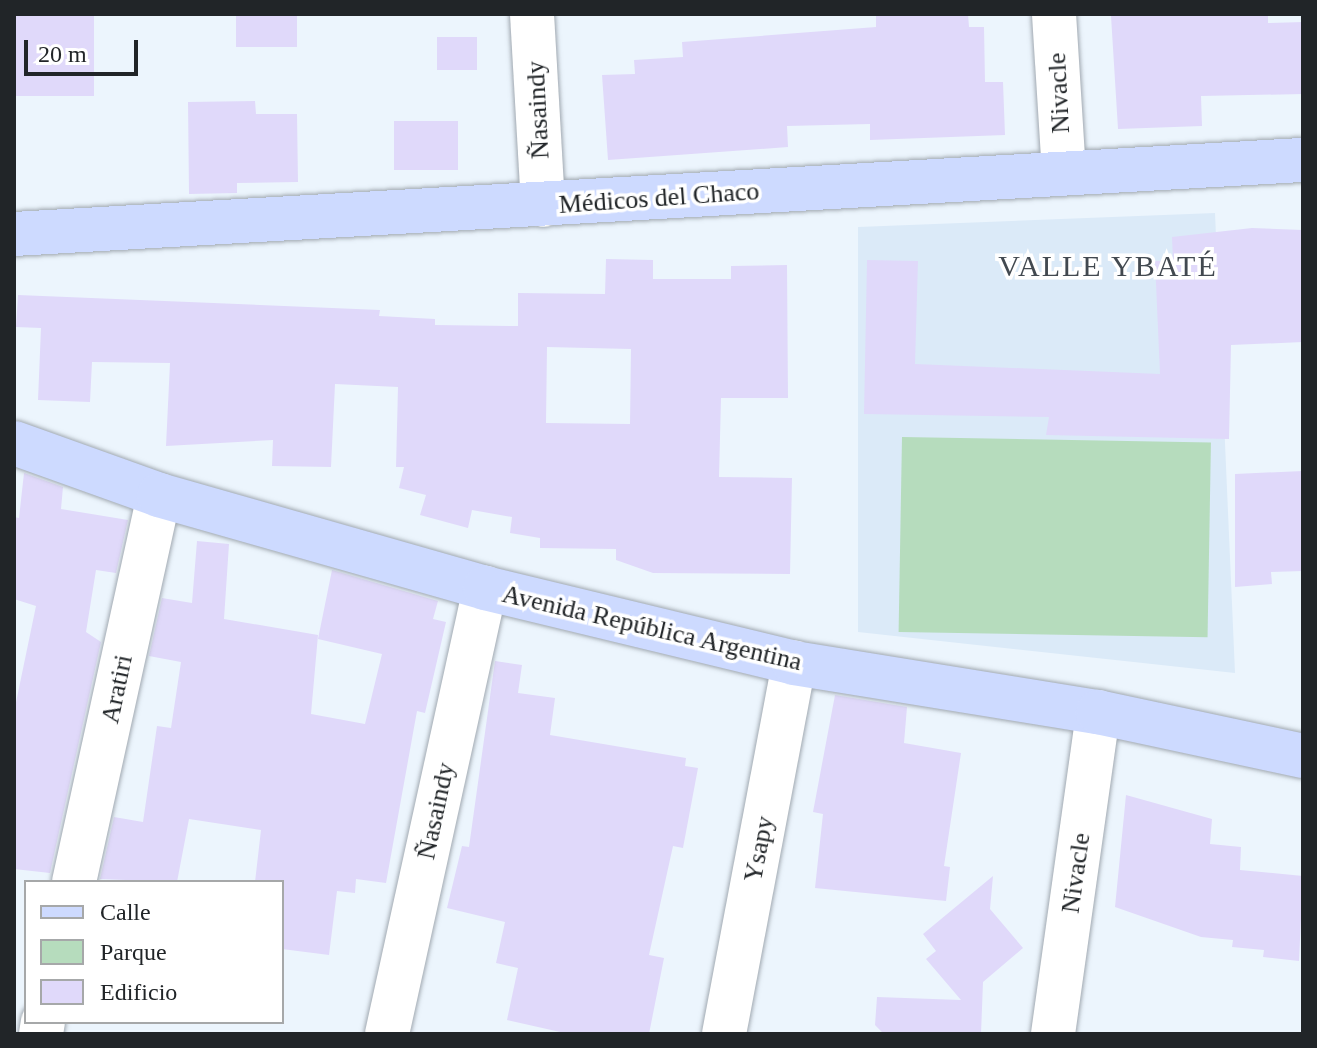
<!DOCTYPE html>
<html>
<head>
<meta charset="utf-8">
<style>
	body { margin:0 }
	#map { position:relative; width:1317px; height:1048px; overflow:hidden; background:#ecf5fd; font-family:"Times New Roman",serif }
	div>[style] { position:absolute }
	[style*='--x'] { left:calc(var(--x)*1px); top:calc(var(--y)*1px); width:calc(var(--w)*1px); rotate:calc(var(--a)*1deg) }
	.built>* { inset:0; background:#dbeaf8 }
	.green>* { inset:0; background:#b6dcbd; transform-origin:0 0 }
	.building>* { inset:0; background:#e0d9fa; transform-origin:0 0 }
	.roads { filter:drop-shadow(0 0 2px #a1a9b1) drop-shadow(0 0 2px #a1a9b1) }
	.minor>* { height:44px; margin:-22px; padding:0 22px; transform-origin:22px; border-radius:22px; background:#fff }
	.major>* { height:44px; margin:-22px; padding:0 22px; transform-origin:22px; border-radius:22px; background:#cddaff }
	span { translate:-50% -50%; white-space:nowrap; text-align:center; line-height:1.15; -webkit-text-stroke:7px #fff; paint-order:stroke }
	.street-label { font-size:26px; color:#212528 }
	.quarter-label { font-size:30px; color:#424950; letter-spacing:2px }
	.frame { position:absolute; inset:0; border:16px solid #212528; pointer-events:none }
	.legend { position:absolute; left:24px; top:880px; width:260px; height:144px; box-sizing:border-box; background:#fff; border:2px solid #a6a8a9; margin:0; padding:10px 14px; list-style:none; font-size:24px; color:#212528 }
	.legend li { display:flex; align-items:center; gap:16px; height:40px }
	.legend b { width:40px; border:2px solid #a6a8a9 }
	.scale { position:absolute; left:24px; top:40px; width:114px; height:36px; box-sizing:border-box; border:4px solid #212528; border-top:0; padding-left:10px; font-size:24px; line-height:28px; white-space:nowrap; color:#212528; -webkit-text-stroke:6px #fff; paint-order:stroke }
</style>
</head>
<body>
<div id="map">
	<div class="built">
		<div style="clip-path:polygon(1215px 213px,1235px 673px,858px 632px,858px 227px)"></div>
	</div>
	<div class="green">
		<div style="left:902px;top:437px;width:309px;height:195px;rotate:1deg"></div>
	</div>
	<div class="building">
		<div style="left:14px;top:14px;width:80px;height:82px"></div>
		<div style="left:236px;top:14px;width:61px;height:33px"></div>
		<div style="clip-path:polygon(876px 14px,968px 14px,969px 27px,984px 27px,985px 82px,1003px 82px,1005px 135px,870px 140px,870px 124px,787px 126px,788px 147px,608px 160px,602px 75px,635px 74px,634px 60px,683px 57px,682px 42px,876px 27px)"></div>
		<div style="clip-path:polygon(1268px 14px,1268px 23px,1303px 22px,1303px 94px,1201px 96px,1202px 126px,1118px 129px,1111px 16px)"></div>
		<div style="left:437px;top:37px;width:40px;height:33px"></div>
		<div style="clip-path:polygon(255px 101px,256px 114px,297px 114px,298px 182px,237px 183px,237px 193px,189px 194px,188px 102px)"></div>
		<div style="left:458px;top:121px;width:49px;height:64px;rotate:90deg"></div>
		<div style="clip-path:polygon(1252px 228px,1303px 230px,1303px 342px,1231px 345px,1229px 439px,1046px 435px,1049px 417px,864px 414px,867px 260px,918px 261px,915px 364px,1160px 374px,1155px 261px,1173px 261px,1172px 237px)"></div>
		<div style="clip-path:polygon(evenodd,606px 259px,653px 260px,653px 279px,731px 279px,731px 266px,787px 265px,788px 398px,721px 398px,719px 477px,792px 478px,790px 574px,653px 573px,616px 560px,616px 549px,540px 548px,540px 538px,510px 533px,512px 517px,472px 510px,468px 528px,420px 515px,426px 495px,399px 488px,404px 467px,396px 467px,398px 387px,335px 384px,331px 467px,272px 466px,273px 440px,166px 446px,170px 363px,92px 362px,90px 402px,38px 400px,41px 328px,16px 327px,18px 295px,380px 310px,379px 316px,435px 319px,435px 325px,518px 326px,518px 293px,605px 294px,606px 259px,547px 347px,631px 349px,630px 424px,546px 423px,547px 347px)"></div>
		<div style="clip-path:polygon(1303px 471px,1303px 571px,1271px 572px,1272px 584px,1235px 587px,1235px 474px)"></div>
		<div style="clip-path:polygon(24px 473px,63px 487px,61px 509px,128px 520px,116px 573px,96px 570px,86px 632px,101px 642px,50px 873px,14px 869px,14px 712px,36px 606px,14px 599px,14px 517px,19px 518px)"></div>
		<div style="clip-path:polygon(197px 541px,229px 544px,224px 619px,318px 635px,311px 714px,365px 724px,382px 654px,318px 639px,332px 570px,438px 601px,433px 619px,446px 622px,425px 713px,417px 711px,386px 883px,356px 879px,355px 893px,337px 891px,329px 955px,282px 949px,282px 882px,255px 882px,261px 830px,189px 819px,177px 882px,100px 879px,114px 817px,143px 822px,157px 726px,171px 728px,181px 662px,149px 656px,162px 598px,192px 603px)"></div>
		<div style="clip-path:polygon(495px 661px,522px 665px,518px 693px,555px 698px,550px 735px,686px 758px,685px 766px,698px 768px,683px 848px,673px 846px,649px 955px,664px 958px,649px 1034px,569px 1034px,507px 1020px,518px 968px,496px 963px,505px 922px,447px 908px,462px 846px,469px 847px)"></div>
		<div style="clip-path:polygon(835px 695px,907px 707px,904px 743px,961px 753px,944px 866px,950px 867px,946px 901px,815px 888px,823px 814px,813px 812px)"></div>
		<div style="clip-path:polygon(1126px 795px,1212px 819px,1210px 844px,1241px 847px,1240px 870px,1303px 876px,1299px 961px,1263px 957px,1264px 950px,1232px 947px,1233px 940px,1201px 937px,1115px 907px)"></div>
		<div style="clip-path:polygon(993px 876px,990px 909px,1023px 948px,983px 982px,981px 1034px,884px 1034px,875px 1025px,877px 997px,961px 1000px,926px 959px,936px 951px,923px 934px)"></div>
	</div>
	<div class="roads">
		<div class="minor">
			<div style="--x:532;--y:14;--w:191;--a:86.7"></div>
			<div style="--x:1054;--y:14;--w:159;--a:86.4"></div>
			<div style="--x:74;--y:882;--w:396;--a:-77.6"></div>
			<div style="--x:41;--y:1034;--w:12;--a:-81"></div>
			<div style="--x:387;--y:1034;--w:457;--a:-77.6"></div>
			<div style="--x:724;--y:1034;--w:378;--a:-79.3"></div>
			<div style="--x:1053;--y:1034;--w:325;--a:-82"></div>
		</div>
		<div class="major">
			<div style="--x:14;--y:234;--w:1291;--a:-3.29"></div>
			<div style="--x:14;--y:443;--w:154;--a:19.7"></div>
			<div style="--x:159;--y:495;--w:339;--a:15.9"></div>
			<div style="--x:485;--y:588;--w:318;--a:13.6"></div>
			<div style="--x:794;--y:663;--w:308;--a:9.2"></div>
			<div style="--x:1098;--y:712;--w:210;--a:12.1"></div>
		</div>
	</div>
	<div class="street-label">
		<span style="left:1059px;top:93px;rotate:-93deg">Nivacle</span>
		<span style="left:538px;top:110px;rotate:-93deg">Ñasaindy</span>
		<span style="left:659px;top:198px;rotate:-4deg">Médicos del Chaco</span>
		<span style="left:652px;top:628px;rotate:13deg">Avenida República Argentina</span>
		<span style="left:117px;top:689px;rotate:-78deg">Aratiri</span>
		<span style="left:436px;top:811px;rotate:-78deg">Ñasaindy</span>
		<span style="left:759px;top:849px;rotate:-79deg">Ysapy</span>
		<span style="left:1076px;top:873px;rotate:-82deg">Nivacle</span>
	</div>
	<div class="quarter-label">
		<span style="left:1108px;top:266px">VALLE YBATÉ</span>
	</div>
	<div class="frame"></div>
	<ul class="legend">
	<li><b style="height:10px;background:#cddaff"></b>Calle</li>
	<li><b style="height:22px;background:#b6dcbd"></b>Parque</li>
	<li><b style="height:22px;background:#e0d9fa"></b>Edificio</li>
	</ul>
	<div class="scale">20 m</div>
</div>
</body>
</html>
